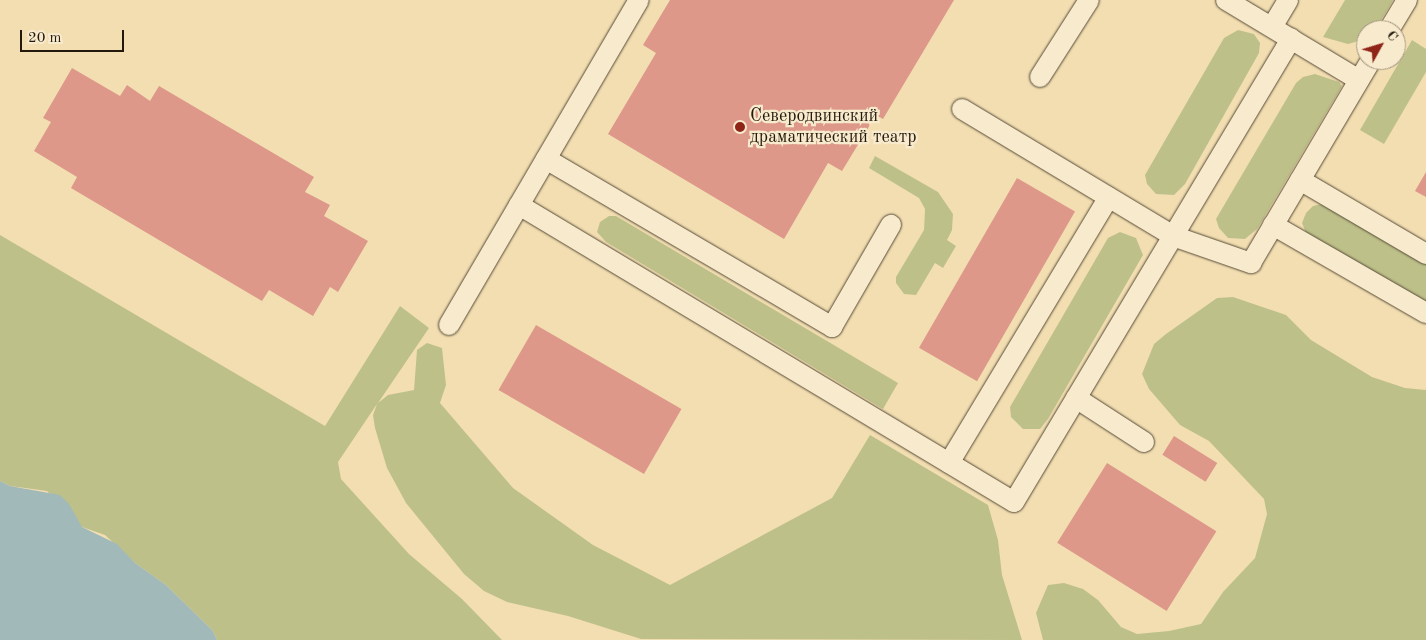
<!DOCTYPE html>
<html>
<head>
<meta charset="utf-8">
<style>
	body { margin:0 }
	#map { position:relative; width:1426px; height:640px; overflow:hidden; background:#f3deb2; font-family:"Old Standard TT",serif }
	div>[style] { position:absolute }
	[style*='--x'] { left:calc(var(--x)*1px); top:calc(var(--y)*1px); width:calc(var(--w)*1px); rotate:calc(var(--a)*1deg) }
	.green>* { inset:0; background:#bec08a }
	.water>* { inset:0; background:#a2b9b9 }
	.building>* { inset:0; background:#dd9889; transform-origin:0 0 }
	.roads { filter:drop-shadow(0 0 1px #564a35) drop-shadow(0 0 1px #564a35) }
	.service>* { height:20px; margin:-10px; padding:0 10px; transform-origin:10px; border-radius:10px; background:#f7eacd }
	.dots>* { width:14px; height:14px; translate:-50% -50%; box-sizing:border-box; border:2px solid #f7eacd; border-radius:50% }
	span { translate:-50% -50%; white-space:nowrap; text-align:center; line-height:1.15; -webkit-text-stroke:4.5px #f7eacd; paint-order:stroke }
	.poi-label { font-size:18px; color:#22180b }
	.left { translate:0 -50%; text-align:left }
	.north { position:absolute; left:1356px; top:20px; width:50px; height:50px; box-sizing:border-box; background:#f7eacd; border:1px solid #a2967f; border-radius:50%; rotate:51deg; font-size:14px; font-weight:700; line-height:20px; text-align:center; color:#22180b }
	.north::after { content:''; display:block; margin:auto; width:18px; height:22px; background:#8f2418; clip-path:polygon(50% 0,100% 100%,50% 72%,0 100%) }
	.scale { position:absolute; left:20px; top:30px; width:104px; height:22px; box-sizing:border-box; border:2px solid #22180b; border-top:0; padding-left:6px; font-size:15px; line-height:18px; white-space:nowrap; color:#22180b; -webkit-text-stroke:4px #f7eacd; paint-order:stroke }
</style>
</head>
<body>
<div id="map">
	<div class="green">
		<div style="clip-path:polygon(1345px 0,1393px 0,1375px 30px,1366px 30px,1366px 39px,1348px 44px,1323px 37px)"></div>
		<div style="clip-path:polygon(1238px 30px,1254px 34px,1260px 43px,1259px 53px,1185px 184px,1174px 195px,1156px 194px,1147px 184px,1145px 175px,1224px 38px)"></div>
		<div style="clip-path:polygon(1412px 40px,1426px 49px,1426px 72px,1384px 144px,1360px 130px)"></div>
		<div style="clip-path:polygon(1315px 74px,1339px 82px,1342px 86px,1257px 229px,1245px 239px,1228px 238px,1219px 228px,1216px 219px,1296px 83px,1303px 77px)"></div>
		<div style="clip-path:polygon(875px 156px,938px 192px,953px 214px,952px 230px,947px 240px,956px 246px,943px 268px,935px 263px,916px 295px,904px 294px,896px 283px,896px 277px,924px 230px,925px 209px,919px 198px,869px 168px)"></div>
		<div style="clip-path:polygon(1322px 204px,1426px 264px,1426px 303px,1306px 233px,1302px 223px,1306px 213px,1313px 206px)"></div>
		<div style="clip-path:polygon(609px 216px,616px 216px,898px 383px,883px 409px,606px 242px,597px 232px,600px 222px)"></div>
		<div style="clip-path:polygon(1120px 232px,1136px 238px,1143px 255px,1048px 419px,1040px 429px,1023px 429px,1011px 417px,1010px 407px,1108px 238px)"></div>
		<div style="clip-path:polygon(0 235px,325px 426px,400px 306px,429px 328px,378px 403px,388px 395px,414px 390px,417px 350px,427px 343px,442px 348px,446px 385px,440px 403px,513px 488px,593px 545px,670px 585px,832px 498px,870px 435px,988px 505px,998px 540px,1002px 575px,1022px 640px,641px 639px,568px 616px,507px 602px,484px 591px,464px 574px,406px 503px,387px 468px,375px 428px,373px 415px,377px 404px,338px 462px,341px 479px,409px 554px,462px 599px,502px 640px,217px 640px,213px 631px,166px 585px,135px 563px,105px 535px,82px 527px,47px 491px,10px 486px,0 481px)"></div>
		<div style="clip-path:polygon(1233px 297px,1286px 315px,1311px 340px,1372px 377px,1405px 388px,1426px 390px,1426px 640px,1043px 640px,1036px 613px,1048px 585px,1064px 583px,1083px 589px,1098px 600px,1121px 627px,1137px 634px,1169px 631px,1201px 624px,1223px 592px,1255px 558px,1267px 514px,1264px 499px,1209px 441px,1180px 425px,1149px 389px,1142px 374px,1154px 344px,1166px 334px,1217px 298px)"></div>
	</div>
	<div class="water">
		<div style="clip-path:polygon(0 481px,10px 486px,60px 495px,69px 504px,82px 527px,117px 544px,135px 563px,166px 585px,213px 631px,217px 640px,0 640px)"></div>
	</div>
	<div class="building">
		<div style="clip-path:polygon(670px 0,954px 0,883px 119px,876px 115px,842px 171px,828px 163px,784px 239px,608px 134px,656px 53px,643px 45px)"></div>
		<div style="clip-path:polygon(72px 68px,120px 96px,127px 85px,150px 101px,159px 86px,314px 177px,305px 192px,330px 205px,324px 216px,368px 241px,338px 292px,330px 287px,313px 316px,269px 290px,262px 301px,71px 188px,77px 177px,34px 151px,51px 122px,43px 118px)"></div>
		<div style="clip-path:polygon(1426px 172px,1426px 197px,1415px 191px)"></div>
		<div style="left:1017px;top:178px;width:67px;height:196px;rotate:30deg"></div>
		<div style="left:536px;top:325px;width:168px;height:75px;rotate:30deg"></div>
		<div style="left:1174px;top:436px;width:51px;height:22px;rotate:32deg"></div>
		<div style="left:1107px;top:463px;width:129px;height:94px;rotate:32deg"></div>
	</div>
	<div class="roads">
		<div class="service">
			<div style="--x:1226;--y:0;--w:155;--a:31"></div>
			<div style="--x:1272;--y:27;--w:31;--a:-59"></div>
			<div style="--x:1389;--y:30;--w:35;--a:-59"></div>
			<div style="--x:1040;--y:77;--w:91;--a:-57.5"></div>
			<div style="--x:962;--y:109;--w:246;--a:31"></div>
			<div style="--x:1173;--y:236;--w:83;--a:19.1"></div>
			<div style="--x:1251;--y:263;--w:236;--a:-59.4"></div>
			<div style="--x:546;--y:159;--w:332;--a:30.4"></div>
			<div style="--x:832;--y:327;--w:118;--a:-60"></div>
			<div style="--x:1300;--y:180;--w:146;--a:30.4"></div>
			<div style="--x:519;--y:205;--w:577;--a:30.96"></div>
			<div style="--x:1014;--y:502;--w:540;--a:-59.11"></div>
			<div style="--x:1273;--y:225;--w:177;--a:29.9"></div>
			<div style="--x:449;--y:325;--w:376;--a:-59.7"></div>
			<div style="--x:1076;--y:398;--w:81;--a:32.9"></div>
			<div style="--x:949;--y:463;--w:310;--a:-59"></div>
		</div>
	</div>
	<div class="dots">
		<div style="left:740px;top:127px;background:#8f2418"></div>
	</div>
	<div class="poi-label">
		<span class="left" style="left:750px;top:127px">Северодвинский<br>драматический театр</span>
	</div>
	<div class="north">С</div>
	<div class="scale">20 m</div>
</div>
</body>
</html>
